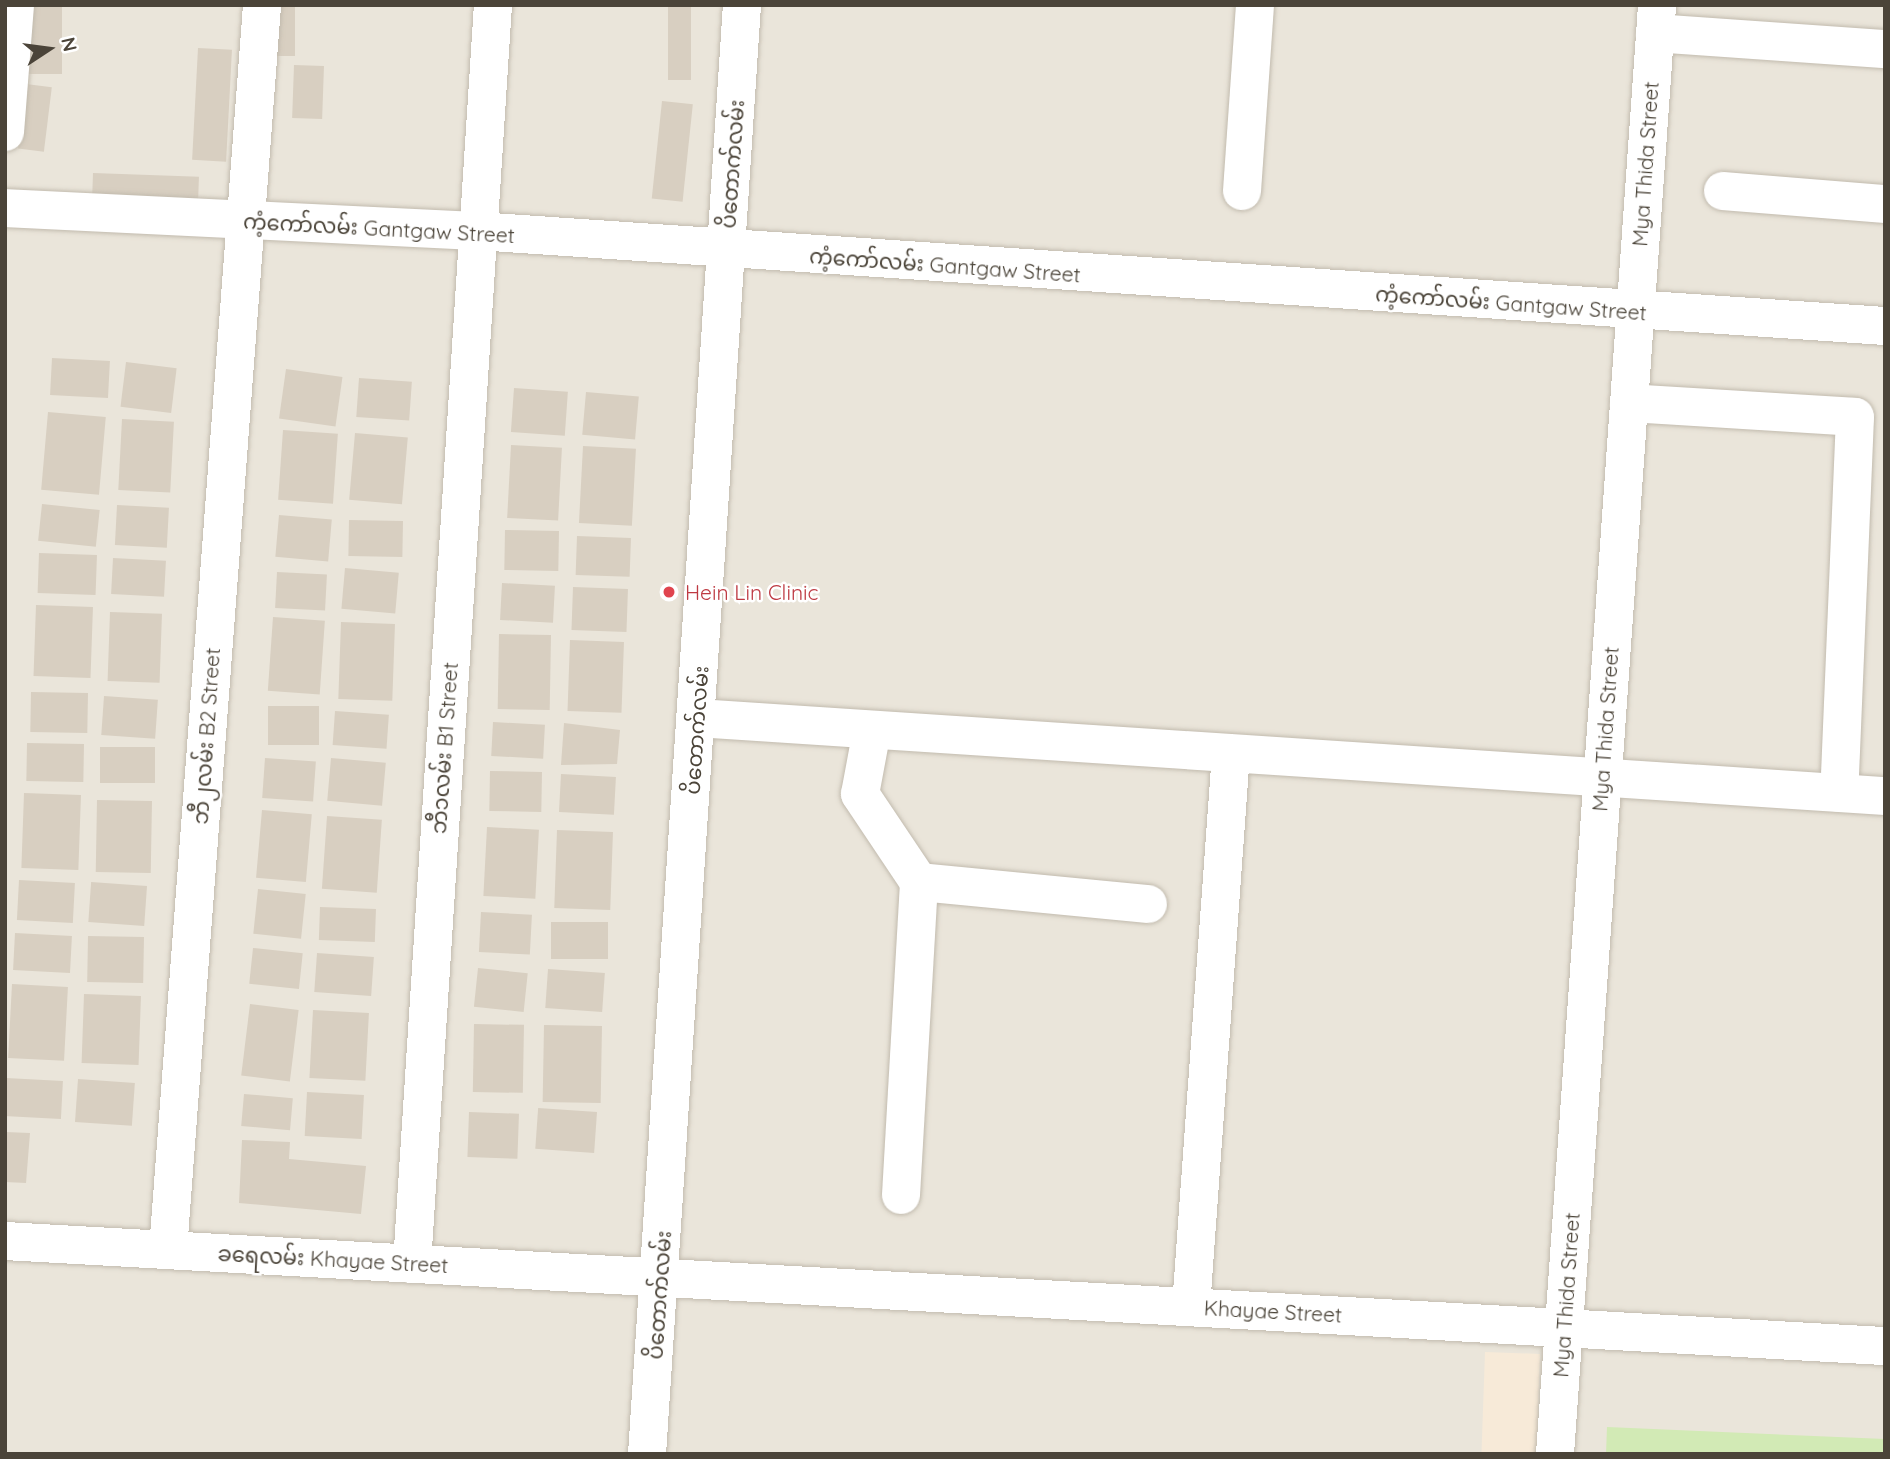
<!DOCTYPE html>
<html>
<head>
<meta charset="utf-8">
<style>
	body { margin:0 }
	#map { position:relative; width:1890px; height:1459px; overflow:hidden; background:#f6f3ec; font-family:Quicksand,"Noto Sans Myanmar",sans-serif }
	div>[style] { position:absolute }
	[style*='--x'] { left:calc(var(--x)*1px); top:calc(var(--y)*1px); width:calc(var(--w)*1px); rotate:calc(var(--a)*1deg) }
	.residential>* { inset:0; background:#eae5da; transform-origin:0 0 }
	.commercial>* { inset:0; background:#f7ead8; transform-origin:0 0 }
	.green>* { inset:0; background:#d2eab5 }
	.building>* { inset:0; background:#d8cfc1; transform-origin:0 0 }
	.roads { filter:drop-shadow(0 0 2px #c2bbae) drop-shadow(0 0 2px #c2bbae) }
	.minor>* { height:38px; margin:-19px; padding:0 19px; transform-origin:19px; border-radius:19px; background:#fff }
	.dots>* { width:19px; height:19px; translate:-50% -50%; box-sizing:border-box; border:4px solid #fff; border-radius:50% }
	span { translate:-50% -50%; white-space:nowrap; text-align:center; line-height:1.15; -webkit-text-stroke:5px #fff; paint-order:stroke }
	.street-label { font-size:21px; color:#4b4439 }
	.health-label { font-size:21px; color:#be3a42 }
	.left { translate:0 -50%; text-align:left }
	.frame { position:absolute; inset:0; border:7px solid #4b4439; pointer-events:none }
	.north { position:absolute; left:14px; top:14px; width:70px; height:70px; -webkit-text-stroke:5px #fff; paint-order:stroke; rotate:77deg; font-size:19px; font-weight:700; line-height:28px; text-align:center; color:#4b4439 }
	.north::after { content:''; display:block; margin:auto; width:24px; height:32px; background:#4b4439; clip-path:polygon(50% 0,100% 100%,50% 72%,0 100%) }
</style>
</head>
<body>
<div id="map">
	<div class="residential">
		<div style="left:5px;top:5px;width:1880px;height:1449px"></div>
	</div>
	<div class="commercial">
		<div style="left:1485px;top:1352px;width:55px;height:102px;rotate:2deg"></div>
	</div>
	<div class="green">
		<div style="clip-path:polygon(1607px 1427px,1885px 1439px,1885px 1454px,1606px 1454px)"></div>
	</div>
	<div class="building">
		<div style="left:27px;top:5px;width:35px;height:69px"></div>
		<div style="left:267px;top:5px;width:28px;height:51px"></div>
		<div style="left:668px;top:5px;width:23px;height:75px"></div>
		<div style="left:198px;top:48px;width:34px;height:112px;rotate:3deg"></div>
		<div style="left:294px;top:65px;width:30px;height:53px;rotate:2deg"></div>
		<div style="left:26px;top:84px;width:26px;height:65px;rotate:7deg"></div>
		<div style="left:662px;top:101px;width:31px;height:98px;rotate:6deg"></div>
		<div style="left:93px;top:173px;width:106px;height:29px;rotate:2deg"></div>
		<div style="left:52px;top:358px;width:58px;height:37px;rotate:3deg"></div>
		<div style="left:126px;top:362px;width:51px;height:45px;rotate:7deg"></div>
		<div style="left:286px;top:369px;width:57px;height:50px;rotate:8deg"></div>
		<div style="left:359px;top:378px;width:53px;height:39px;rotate:4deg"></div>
		<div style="left:514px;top:388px;width:54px;height:44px;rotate:4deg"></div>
		<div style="left:586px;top:392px;width:53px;height:43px;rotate:5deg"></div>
		<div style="left:48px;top:412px;width:58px;height:78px;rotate:5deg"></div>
		<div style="left:122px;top:419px;width:52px;height:71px;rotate:3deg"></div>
		<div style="left:283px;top:430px;width:55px;height:70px;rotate:4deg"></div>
		<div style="left:355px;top:433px;width:53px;height:67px;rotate:5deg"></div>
		<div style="left:511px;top:445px;width:51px;height:73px;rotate:3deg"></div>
		<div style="left:583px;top:446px;width:53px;height:77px;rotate:3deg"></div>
		<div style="left:42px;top:504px;width:58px;height:37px;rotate:6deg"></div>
		<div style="left:117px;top:505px;width:52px;height:40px;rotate:3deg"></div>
		<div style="left:279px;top:515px;width:53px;height:42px;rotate:5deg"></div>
		<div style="left:349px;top:520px;width:54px;height:36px;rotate:1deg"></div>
		<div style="left:505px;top:530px;width:54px;height:40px;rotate:1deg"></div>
		<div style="left:577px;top:536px;width:54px;height:39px;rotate:2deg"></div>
		<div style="left:39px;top:553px;width:58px;height:40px;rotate:2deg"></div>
		<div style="left:113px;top:558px;width:53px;height:36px;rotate:3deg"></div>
		<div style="left:345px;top:568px;width:54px;height:41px;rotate:5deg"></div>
		<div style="left:277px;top:572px;width:50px;height:36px;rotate:3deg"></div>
		<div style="left:502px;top:583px;width:53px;height:37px;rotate:3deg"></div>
		<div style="left:573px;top:587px;width:55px;height:43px;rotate:2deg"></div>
		<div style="left:36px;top:605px;width:57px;height:71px;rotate:2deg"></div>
		<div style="left:110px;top:612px;width:52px;height:69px;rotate:2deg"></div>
		<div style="left:273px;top:617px;width:52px;height:74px;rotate:4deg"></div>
		<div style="left:341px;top:622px;width:54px;height:77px;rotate:2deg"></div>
		<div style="left:499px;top:634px;width:52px;height:75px;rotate:1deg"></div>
		<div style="left:570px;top:640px;width:54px;height:71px;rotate:2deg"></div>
		<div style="left:31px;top:692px;width:57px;height:40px;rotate:1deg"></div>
		<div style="left:104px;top:696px;width:54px;height:39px;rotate:4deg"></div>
		<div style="left:268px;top:706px;width:51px;height:39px"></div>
		<div style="left:335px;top:711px;width:54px;height:34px;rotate:4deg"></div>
		<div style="left:493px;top:722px;width:52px;height:34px;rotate:3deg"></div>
		<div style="clip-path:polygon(564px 723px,620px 730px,617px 764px,561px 765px)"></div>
		<div style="left:27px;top:743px;width:57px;height:38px;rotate:1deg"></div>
		<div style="left:100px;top:747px;width:55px;height:36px"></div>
		<div style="left:265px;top:758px;width:51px;height:40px;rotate:4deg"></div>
		<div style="left:331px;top:758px;width:55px;height:43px;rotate:5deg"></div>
		<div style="left:490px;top:771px;width:52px;height:40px;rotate:1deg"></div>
		<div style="left:561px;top:774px;width:55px;height:38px;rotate:3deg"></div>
		<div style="left:24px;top:793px;width:57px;height:75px;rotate:2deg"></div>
		<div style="left:97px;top:800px;width:55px;height:72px;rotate:1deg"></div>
		<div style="left:262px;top:810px;width:50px;height:68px;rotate:5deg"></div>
		<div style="left:327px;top:816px;width:55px;height:73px;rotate:4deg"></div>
		<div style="left:487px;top:827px;width:52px;height:69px;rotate:3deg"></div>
		<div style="left:557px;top:830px;width:56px;height:78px;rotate:2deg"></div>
		<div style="left:19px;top:880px;width:56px;height:40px;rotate:3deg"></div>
		<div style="left:147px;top:886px;width:40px;height:56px;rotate:94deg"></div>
		<div style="left:258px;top:889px;width:48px;height:45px;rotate:6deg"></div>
		<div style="left:320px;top:907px;width:56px;height:33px;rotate:2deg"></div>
		<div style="left:481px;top:912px;width:51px;height:40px;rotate:3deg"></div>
		<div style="left:551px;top:922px;width:57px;height:37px"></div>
		<div style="left:15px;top:933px;width:57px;height:37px;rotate:3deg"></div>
		<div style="left:88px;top:936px;width:56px;height:46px;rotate:1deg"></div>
		<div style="left:253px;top:948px;width:50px;height:36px;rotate:6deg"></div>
		<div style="left:317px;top:953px;width:57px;height:39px;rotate:4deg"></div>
		<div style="left:478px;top:968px;width:50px;height:39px;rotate:6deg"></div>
		<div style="left:548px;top:969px;width:57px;height:39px;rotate:4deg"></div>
		<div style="left:12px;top:984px;width:56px;height:74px;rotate:3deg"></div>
		<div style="left:84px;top:994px;width:57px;height:69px;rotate:2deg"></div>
		<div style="left:250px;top:1004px;width:49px;height:72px;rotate:7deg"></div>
		<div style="left:313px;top:1010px;width:56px;height:68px;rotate:3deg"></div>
		<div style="left:474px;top:1024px;width:50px;height:68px;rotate:1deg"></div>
		<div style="left:544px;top:1025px;width:58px;height:77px;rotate:1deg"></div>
		<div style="left:6px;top:1078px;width:57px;height:38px;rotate:3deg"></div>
		<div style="left:78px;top:1079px;width:57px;height:43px;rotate:4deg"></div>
		<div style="left:307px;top:1092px;width:57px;height:44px;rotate:3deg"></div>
		<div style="left:244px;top:1094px;width:49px;height:32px;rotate:5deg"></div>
		<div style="left:469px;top:1112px;width:50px;height:45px;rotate:2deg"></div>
		<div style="left:597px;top:1112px;width:41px;height:59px;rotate:94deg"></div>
		<div style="clip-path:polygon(5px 1132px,30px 1133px,26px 1183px,5px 1182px)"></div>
		<div style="clip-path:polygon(242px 1140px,290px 1142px,289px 1159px,366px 1166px,361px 1214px,239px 1203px)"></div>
	</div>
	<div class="roads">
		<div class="minor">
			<div style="--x:1655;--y:33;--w:231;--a:4"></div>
			<div style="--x:5;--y:132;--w:127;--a:-85.5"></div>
			<div style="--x:1242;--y:191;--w:186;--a:-86"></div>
			<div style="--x:1723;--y:191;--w:163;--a:4.6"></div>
			<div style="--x:5;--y:208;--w:473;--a:2.8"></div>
			<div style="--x:477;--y:231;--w:1411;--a:3.86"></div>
			<div style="--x:1629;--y:403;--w:226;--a:3.5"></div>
			<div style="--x:1855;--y:417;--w:376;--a:92.4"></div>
			<div style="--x:697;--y:718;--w:1191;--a:3.76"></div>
			<div style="--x:872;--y:730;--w:65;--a:100.6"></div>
			<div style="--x:860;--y:794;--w:106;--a:56.2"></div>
			<div style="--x:901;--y:1195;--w:314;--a:-86.7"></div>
			<div style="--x:919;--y:882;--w:230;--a:5.5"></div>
			<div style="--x:5;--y:1241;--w:1883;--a:3.2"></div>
			<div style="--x:168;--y:1250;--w:1249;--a:-85.68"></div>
			<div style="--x:412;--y:1264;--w:1262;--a:-86.32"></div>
			<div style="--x:1191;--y:1307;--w:555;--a:-85.87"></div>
			<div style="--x:647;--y:1454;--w:1452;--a:-86.25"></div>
			<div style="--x:1555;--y:1454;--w:1453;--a:-85.97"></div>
		</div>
	</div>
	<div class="dots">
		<div style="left:669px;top:592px;background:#e0444e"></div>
	</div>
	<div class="street-label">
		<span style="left:732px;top:164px;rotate:-86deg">ပိတောက်လမ်း</span>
		<span style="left:1645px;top:164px;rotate:-86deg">Mya Thida Street</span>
		<span style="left:379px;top:228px;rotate:3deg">ကံ့ကော်လမ်း Gantgaw Street</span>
		<span style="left:945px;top:265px;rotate:4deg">ကံ့ကော်လမ်း Gantgaw Street</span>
		<span style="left:1511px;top:303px;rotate:4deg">ကံ့ကော်လမ်း Gantgaw Street</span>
		<span style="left:1605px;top:729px;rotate:-86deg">Mya Thida Street</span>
		<span style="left:696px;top:730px;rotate:-86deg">ပိတောက်လမ်း</span>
		<span style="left:206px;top:736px;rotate:-86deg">ဘီ၂လမ်း B2 Street</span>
		<span style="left:444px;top:748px;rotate:-86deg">ဘီ၁လမ်း B1 Street</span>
		<span style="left:333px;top:1259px;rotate:3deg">ခရေလမ်း Khayae Street</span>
		<span style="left:659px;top:1295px;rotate:-86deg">ပိတောက်လမ်း</span>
		<span style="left:1566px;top:1295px;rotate:-86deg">Mya Thida Street</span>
		<span style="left:1273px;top:1311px;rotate:3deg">Khayae Street</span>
	</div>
	<div class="health-label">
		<span class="left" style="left:685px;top:592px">Hein Lin Clinic</span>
	</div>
	<div class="frame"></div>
	<div class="north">N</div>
</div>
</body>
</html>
